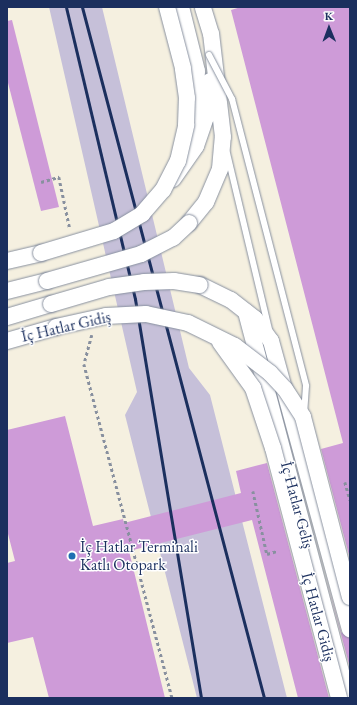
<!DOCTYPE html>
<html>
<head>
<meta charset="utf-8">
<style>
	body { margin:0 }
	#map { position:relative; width:357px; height:705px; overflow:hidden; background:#f5f0e0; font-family:"EB Garamond",serif }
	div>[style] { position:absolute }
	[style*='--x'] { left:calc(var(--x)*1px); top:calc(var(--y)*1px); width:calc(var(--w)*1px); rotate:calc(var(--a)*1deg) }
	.industrial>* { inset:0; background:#c6c0d9 }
	.building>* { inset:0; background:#ce9bd8 }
	.path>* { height:2.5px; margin-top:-1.25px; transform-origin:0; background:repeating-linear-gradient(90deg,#88909f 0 3px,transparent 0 6px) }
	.roads { filter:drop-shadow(0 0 1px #88909f) drop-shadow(0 0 1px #88909f) }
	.service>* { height:6px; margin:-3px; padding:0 3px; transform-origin:3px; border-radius:3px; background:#fff }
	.tertiary>* { height:16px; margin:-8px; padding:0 8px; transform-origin:8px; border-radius:8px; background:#fff }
	.rail>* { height:3px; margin:-1.5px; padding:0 1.5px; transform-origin:1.5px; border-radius:1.5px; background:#1b2f5e }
	.bridges { filter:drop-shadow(0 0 1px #88909f) drop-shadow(0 0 1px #88909f) }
	.service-bridge>* { height:6px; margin:-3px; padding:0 3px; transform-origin:3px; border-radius:3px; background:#fff }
	.tertiary-bridge>* { height:16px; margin:-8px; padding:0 8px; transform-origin:8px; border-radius:8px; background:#fff }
	.dots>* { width:11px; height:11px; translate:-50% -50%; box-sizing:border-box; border:2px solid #fff; border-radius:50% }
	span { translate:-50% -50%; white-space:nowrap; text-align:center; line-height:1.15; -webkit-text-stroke:3px #fff; paint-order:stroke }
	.street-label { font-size:16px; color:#1b2f5e }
	.poi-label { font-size:16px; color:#1b2f5e }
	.left { translate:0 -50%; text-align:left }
	.frame { position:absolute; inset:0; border:8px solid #1b2f5e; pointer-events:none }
	.north { position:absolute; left:309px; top:8px; width:40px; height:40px; -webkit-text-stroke:3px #fff; paint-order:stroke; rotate:359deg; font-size:11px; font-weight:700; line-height:16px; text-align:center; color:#1b2f5e }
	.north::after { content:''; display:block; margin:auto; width:14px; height:18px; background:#1b2f5e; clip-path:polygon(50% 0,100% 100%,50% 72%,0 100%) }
</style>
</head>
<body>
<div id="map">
	<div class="industrial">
		<div style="clip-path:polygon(49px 7px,102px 7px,189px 368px,210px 395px,287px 698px,197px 698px,125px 415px,137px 392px)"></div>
	</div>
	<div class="building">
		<div style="clip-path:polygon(241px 7px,350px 7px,350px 559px,321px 449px,343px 443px,231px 10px)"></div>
		<div style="clip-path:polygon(12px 20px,59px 207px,41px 211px,7px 79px,7px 21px)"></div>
		<div style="clip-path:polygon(65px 416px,93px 526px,123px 519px,124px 523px,241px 493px,236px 471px,267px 463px,329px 698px,298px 698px,252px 520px,129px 551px,165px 698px,49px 698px,33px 637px,7px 643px,7px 563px,15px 561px,7px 530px,7px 430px)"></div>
		<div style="clip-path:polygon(325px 574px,341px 632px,350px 638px,350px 668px)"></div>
	</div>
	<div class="path">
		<div style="--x:41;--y:182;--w:19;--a:-16"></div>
		<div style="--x:59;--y:177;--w:53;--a:78.1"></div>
		<div style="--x:92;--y:335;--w:30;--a:105"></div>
		<div style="--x:84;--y:364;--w:345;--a:75.2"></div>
		<div style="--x:345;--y:482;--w:19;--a:74"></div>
		<div style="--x:253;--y:491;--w:65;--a:77.5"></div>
		<div style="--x:267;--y:554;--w:10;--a:-17"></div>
	</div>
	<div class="roads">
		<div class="service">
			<div style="--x:227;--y:153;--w:181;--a:76.6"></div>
		</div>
		<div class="tertiary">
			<div style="--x:181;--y:7;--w:66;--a:76"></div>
			<div style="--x:197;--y:71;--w:48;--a:93.6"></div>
			<div style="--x:173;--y:179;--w:40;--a:-55.1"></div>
			<div style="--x:196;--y:146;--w:31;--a:-71"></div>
			<div style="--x:206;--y:117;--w:36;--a:-84"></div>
			<div style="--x:189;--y:223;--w:27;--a:-51"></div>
			<div style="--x:206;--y:202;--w:36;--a:-67"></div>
			<div style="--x:220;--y:169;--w:32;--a:-85"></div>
			<div style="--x:223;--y:137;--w:104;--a:-96.6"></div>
			<div style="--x:211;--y:34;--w:28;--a:-107"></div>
			<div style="--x:7;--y:261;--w:35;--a:-13"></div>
			<div style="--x:200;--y:285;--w:34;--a:26"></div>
			<div style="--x:231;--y:300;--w:31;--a:38"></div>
			<div style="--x:255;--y:319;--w:27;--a:54"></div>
			<div style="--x:271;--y:341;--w:299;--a:74.7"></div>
			<div style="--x:7;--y:291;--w:41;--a:-14"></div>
			<div style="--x:246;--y:312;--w:399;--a:75.2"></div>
			<div style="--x:7;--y:317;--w:46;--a:-16.5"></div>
			<div style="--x:7;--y:341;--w:51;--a:-15.9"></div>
		</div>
	</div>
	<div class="rail">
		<div style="--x:66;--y:7;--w:300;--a:76.7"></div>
		<div style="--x:135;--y:299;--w:404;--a:80.6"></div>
		<div style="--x:82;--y:7;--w:715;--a:75.24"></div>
	</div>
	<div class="bridges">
		<div class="service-bridge">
			<div style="--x:209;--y:55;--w:50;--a:62.4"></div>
			<div style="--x:232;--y:99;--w:296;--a:75.5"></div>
			<div style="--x:306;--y:386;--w:26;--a:94"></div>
		</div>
		<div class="tertiary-bridge">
			<div style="--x:41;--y:253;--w:76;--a:-16.8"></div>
			<div style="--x:114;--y:231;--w:33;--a:-31"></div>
			<div style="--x:142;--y:214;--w:32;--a:-49"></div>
			<div style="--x:163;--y:190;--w:33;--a:-63"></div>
			<div style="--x:178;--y:161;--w:37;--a:-77"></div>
			<div style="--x:186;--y:125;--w:27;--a:-88"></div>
			<div style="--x:187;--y:98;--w:30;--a:-98"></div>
			<div style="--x:183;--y:68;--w:63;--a:-104.7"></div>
			<div style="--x:47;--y:281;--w:98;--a:-16"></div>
			<div style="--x:141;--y:254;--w:36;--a:-27"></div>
			<div style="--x:173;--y:238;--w:22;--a:-43"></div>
			<div style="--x:51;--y:304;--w:60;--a:-16.3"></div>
			<div style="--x:109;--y:287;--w:35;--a:-8"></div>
			<div style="--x:144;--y:282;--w:30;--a:-2"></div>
			<div style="--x:174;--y:281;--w:26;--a:9"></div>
			<div style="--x:56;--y:327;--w:51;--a:-12.4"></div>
			<div style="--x:106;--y:316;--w:40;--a:-2.9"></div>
			<div style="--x:146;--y:314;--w:43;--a:12.1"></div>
			<div style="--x:188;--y:323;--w:52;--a:26.1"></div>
			<div style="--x:235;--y:346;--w:44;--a:37.6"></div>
			<div style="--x:270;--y:373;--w:22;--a:47"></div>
			<div style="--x:285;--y:389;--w:33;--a:57"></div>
			<div style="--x:303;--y:417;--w:186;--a:75.4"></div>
			<div style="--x:220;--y:342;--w:57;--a:54.3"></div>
			<div style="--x:253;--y:388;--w:63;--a:71.6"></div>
			<div style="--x:273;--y:448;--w:259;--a:75.2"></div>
		</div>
	</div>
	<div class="dots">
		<div style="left:72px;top:556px;background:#1f6fb2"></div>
	</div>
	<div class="street-label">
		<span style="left:66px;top:327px;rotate:-13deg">İç Hatlar Gidiş</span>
		<span style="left:297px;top:505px;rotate:75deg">İç Hatlar Geliş</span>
		<span style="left:318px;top:617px;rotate:75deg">İç Hatlar Gidiş</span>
	</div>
	<div class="poi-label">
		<span class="left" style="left:80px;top:556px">İç Hatlar Terminali<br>Katlı Otopark</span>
	</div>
	<div class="frame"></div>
	<div class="north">K</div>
</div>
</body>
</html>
